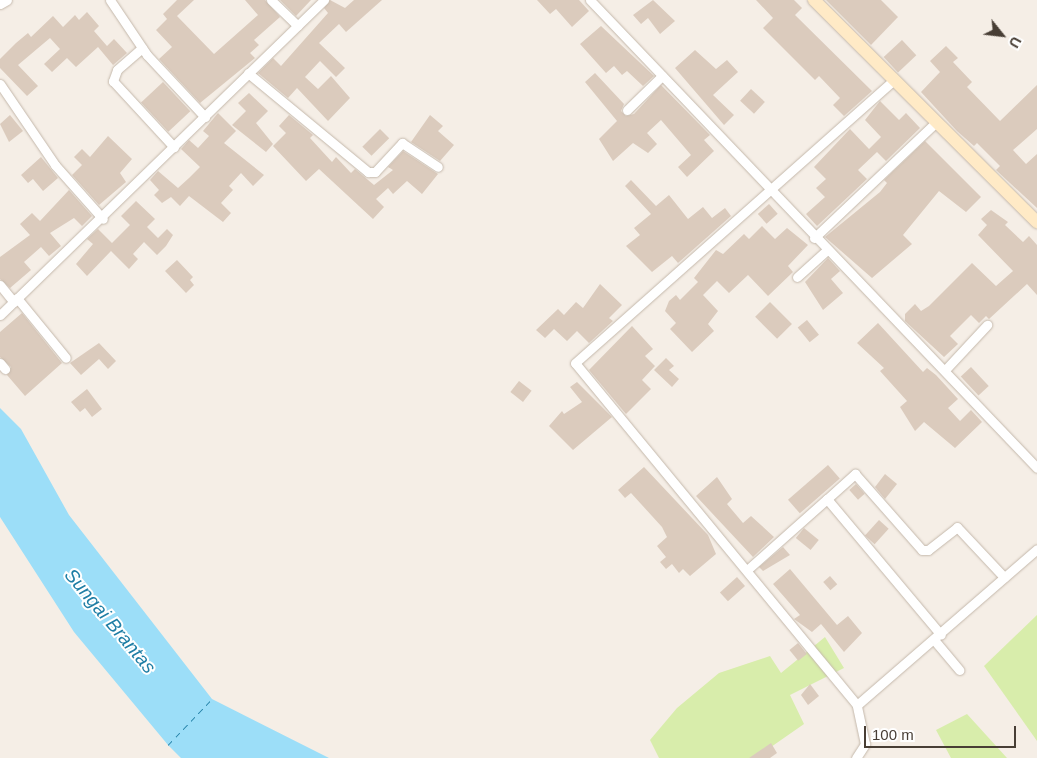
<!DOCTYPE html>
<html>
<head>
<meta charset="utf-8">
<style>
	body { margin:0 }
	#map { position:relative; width:1037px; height:758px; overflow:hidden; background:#f5eee6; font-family:Arial,sans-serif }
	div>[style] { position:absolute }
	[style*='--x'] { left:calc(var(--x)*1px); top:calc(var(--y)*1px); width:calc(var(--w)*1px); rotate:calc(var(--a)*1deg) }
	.green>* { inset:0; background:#d8edab }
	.water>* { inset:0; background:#9cdef8 }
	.ferry>* { height:1px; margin-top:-0.5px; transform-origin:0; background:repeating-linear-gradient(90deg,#1f7ea5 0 6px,transparent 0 11px) }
	.building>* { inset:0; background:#dbcbbd; transform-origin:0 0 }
	.roads { filter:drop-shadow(0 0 1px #c4b8ab) drop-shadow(0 0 1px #c4b8ab) }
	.minor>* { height:9px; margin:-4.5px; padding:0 4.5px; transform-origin:4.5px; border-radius:4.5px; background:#fff }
	.secondary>* { height:12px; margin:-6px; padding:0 6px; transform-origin:6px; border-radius:6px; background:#ffeac6 }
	span { translate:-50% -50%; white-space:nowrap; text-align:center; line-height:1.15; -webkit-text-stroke:4px #fff; paint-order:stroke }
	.water-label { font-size:19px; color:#1f7ea5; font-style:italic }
	.north { position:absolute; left:977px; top:10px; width:50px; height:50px; -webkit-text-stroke:4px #fff; paint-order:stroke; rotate:119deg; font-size:14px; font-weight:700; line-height:20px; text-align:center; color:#483e35 }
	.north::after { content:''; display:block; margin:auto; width:18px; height:22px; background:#483e35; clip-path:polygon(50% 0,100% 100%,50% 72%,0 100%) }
	.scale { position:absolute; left:864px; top:726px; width:152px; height:22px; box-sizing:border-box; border:2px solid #483e35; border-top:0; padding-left:6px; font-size:15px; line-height:18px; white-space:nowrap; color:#483e35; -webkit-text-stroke:4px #fff; paint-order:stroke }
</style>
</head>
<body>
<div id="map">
	<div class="green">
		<div style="clip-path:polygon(1037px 615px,1037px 741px,984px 666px)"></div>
		<div style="clip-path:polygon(825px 637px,844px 668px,790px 695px,804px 724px,755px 758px,659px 758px,650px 740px,677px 708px,719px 673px,770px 656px,781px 673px)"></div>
		<div style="clip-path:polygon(967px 714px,1007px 758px,951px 758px,936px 730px)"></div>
	</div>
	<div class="water">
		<div style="clip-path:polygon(0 408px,21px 429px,69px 515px,212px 699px,329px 758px,181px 758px,168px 745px,74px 632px,0 517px)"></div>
	</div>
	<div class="ferry">
		<div style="--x:168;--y:745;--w:64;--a:-46.3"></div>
	</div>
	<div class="building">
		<div style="clip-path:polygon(177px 0,194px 0,177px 16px,214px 54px,258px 15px,245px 0,265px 0,280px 17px,254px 40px,259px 45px,250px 53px,255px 58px,200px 103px,159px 59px,172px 47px,156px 30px,167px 19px,163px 14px)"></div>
		<div style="clip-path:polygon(280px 0,311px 0,296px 16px)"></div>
		<div style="clip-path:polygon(330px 0,345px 8px,354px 0,382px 0,346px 32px,339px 24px,319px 43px,345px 68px,336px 77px,320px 61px,305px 77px,318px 89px,331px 76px,350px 98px,328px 121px,297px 88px,288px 98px,258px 73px,273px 58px,281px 66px,328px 13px,324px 8px)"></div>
		<div style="clip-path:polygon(537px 0,579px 0,589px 11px,572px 27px,556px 9px,550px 14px)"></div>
		<div style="clip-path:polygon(653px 0,675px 21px,660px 34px,648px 18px,641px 24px,633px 15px)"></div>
		<div style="clip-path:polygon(756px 0,794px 0,802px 8px,795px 15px,872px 91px,844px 116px,833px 105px,840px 98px,819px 76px,815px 80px,763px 28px,773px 18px)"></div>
		<div style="clip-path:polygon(826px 0,881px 0,898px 17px,871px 45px)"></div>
		<div style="clip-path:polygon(87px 12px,99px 26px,94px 31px,107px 46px,114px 39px,127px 53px,113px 65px,98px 47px,76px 67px,67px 58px,52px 72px,44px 64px,60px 49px,50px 38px,18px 65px,38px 86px,27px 96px,0 68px,0 59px,16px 43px,28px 33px,31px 37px,53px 16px,63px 27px,75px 15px,79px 20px)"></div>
		<div style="clip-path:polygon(601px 26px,654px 76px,643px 86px,627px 71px,622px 75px,614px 66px,606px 73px,580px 44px)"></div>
		<div style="left:902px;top:40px;width:21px;height:25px;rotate:47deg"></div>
		<div style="clip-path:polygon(946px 46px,958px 58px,953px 62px,972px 82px,967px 87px,1000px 121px,1037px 85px,1037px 129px,1013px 150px,1026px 164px,1037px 154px,1037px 208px,996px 170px,1000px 166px,977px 143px,974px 146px,957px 131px,921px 92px,940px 72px,930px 61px)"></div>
		<div style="clip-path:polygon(695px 50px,716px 69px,727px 60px,738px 72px,713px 95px,734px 115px,724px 125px,675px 68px)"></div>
		<div style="clip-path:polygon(595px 73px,624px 104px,621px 111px,626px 116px,634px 114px,661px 85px,710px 135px,704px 140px,714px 151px,687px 177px,678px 167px,691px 155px,661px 120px,647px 133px,657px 144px,648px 153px,633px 143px,613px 161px,599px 139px,617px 121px,585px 82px)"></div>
		<div style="left:163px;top:82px;width:40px;height:30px;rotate:47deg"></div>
		<div style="left:751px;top:89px;width:19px;height:16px;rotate:43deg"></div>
		<div style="clip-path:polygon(249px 93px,268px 111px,256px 123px,273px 144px,266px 152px,232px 125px,246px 111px,238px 103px)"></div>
		<div style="clip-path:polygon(880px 101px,899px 120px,906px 113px,920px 128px,886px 161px,877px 152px,858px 170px,867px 179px,817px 226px,806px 214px,825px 197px,816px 188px,826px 179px,814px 167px,850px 129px,869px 149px,881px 137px,865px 120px)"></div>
		<div style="clip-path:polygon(218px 113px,236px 131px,224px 143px,264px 175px,253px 186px,241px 173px,229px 186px,233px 190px,221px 203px,231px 213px,223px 222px,189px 196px,180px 206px,171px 197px,162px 203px,154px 195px,159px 190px,150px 180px,158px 171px,178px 188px,189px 178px,200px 167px,181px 149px,189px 140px,198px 148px,209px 136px,203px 131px)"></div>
		<div style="clip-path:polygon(10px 115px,23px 131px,9px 142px,0 124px)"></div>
		<div style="clip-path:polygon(289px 115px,313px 135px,310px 138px,332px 162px,336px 157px,351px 173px,355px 169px,374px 185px,393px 170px,388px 167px,403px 151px,438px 174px,422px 194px,407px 181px,393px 194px,388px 188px,376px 199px,384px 207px,373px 219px,319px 169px,306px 181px,273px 146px,286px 133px,279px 126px)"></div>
		<div style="clip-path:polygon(430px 115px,443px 126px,438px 131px,454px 145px,440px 161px,411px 142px)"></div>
		<div style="left:380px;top:129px;width:13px;height:25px;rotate:45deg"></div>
		<div style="clip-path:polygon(108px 136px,132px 159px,120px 173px,126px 182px,99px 205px,72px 175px,82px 165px,74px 157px,82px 149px,90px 157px)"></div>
		<div style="clip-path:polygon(925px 141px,981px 197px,966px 212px,939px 191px,903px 235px,912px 244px,872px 278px,825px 237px,880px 192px,887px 183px,884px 180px)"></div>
		<div style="clip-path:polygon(41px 157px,58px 178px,43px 191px,33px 179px,28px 183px,21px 175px)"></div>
		<div style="clip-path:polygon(631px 180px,656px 206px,669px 195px,688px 219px,703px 207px,712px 218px,725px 208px,731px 216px,678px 263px,672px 256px,652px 272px,626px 246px,640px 235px,634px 228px,651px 214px,625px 186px)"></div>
		<div style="clip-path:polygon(69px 190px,92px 216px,82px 226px,74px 218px,50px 233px,61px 246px,49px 256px,41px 247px,24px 262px,31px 270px,10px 288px,0 279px,0 257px,30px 235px,20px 224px,32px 213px,40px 221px)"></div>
		<div style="clip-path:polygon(136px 201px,155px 219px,147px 227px,158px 238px,167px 229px,173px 235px,166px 246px,157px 255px,144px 242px,133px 254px,138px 259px,129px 269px,111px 251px,87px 276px,76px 264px,93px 244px,87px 239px,98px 229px,112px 243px,130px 225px,121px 216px)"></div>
		<div style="left:769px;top:204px;width:13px;height:15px;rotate:48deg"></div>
		<div style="clip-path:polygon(991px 210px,1008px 222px,1005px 225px,1023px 242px,1029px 236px,1037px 245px,1037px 295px,1027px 284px,989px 319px,986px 316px,979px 323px,971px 315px,950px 336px,958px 344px,944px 357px,905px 321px,905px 314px,915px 304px,921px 311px,929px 306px,972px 263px,996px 286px,1013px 271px,978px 235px,987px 225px,981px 219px)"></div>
		<div style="clip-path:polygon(762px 226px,775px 239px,787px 228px,808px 245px,788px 266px,793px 272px,768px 296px,748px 275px,729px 293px,717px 281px,703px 295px,718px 311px,708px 324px,714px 331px,692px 352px,670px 329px,676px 323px,665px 311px,669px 301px,676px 295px,680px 300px,698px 282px,694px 278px,716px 250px,723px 254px,744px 234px,749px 239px)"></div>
		<div style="clip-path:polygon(828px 258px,840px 271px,831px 279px,843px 293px,823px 310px,805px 282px)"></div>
		<div style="clip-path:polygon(177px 260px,193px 277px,190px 280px,194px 285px,186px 293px,165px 271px)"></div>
		<div style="clip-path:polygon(600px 284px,622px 305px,609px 318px,613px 321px,589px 343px,577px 331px,567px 341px,554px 329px,545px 338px,536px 330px,558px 309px,564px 315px,576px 302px,583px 308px)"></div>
		<div style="left:770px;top:302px;width:31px;height:21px;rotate:45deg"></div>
		<div style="clip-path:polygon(22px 313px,62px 363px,25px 396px,7px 375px,11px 367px,0 357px,0 332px)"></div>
		<div style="left:807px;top:320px;width:19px;height:12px;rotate:51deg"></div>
		<div style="clip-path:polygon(878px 323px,923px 372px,927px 368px,936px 375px,958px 399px,948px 408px,960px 421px,971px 410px,982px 422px,955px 448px,924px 422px,915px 431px,900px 407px,907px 401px,880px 371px,884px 368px,857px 343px)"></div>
		<div style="clip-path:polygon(632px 326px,653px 349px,645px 356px,655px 366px,642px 380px,651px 389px,626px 414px,589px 370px)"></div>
		<div style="clip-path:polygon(99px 343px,116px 361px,108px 369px,99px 359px,81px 375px,70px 363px)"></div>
		<div style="clip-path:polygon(666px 358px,674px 366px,669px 370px,679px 379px,672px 387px,654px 370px)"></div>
		<div style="left:971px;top:367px;width:26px;height:14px;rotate:47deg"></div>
		<div style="left:519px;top:381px;width:16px;height:14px;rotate:38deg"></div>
		<div style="clip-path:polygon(577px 382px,612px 417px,573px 450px,549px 426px,562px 411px,564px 414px,582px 402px,570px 387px)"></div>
		<div style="clip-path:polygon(87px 389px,102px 409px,92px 417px,85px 408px,80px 412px,71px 402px)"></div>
		<div style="left:828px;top:465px;width:18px;height:53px;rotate:49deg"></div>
		<div style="clip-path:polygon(644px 467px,708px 535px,716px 554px,690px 576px,683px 569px,679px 573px,672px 564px,666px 569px,660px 562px,666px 557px,657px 546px,667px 537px,662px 527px,631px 493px,625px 498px,618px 490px)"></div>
		<div style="clip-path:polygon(885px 474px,897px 484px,885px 499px,875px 487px)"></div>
		<div style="clip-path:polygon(717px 477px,732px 499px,727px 504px,743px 523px,751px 516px,774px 537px,753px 557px,696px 496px)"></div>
		<div style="left:856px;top:484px;width:13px;height:9px;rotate:48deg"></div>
		<div style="left:879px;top:520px;width:13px;height:21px;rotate:42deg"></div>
		<div style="left:804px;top:528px;width:19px;height:13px;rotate:39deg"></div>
		<div style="clip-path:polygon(783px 547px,790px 555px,763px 571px,759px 567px)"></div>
		<div style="clip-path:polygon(790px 569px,837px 625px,848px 616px,862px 633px,844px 652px,821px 624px,812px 632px,794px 619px,800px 615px,773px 584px)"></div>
		<div style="left:830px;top:576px;width:11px;height:9px;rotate:49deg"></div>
		<div style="left:737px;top:577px;width:12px;height:23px;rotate:48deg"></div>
		<div style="left:798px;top:643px;width:14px;height:11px;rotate:51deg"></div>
		<div style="clip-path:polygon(810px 684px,819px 696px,808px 705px,801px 695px)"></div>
		<div style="clip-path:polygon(771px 743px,777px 753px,770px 758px,749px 758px)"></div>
	</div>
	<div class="roads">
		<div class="minor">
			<div style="--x:110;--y:0;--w:66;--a:56.1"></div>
			<div style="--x:147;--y:55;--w:85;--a:46.9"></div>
			<div style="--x:271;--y:0;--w:37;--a:44"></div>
			<div style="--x:590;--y:0;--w:647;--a:46.31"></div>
			<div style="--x:0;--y:4;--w:8;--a:-30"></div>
			<div style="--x:142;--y:48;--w:33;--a:139"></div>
			<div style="--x:117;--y:70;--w:12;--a:110"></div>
			<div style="--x:113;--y:81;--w:90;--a:47.3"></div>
			<div style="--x:248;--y:73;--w:156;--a:39.5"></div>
			<div style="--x:368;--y:172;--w:7;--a:0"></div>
			<div style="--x:375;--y:172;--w:40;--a:-47"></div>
			<div style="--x:402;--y:143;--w:43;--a:33.7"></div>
			<div style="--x:0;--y:84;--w:98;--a:55.8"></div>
			<div style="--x:55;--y:165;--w:72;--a:48.4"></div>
			<div style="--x:627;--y:110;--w:49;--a:-44.2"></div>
			<div style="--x:814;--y:238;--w:167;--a:-43.5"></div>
			<div style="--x:797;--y:277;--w:39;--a:-42"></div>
			<div style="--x:0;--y:285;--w:22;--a:51"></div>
			<div style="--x:17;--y:298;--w:77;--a:50.8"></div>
			<div style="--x:0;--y:315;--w:452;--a:-44.2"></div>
			<div style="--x:0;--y:363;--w:8;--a:50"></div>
			<div style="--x:945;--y:370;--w:62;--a:-47"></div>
			<div style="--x:827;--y:499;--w:38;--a:-42"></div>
			<div style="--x:855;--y:474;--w:101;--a:48.6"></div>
			<div style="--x:922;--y:550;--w:6;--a:0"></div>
			<div style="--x:928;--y:550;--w:37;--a:-38"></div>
			<div style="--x:957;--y:527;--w:69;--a:46.8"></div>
			<div style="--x:747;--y:570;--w:107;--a:-41.6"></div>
			<div style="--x:827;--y:499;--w:177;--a:50"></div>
			<div style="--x:935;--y:641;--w:38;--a:50"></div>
			<div style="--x:857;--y:705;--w:238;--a:-40.9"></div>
			<div style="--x:856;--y:758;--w:17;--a:-57"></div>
			<div style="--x:865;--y:744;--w:40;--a:-102"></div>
			<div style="--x:857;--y:705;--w:443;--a:-129.5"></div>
			<div style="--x:575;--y:363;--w:425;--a:-41.6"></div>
		</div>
		<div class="secondary">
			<div style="--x:814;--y:0;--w:315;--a:44.9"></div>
		</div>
	</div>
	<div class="water-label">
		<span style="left:110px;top:621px;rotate:50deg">Sungai Brantas</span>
	</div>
	<div class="north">U</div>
	<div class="scale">100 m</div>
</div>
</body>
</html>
